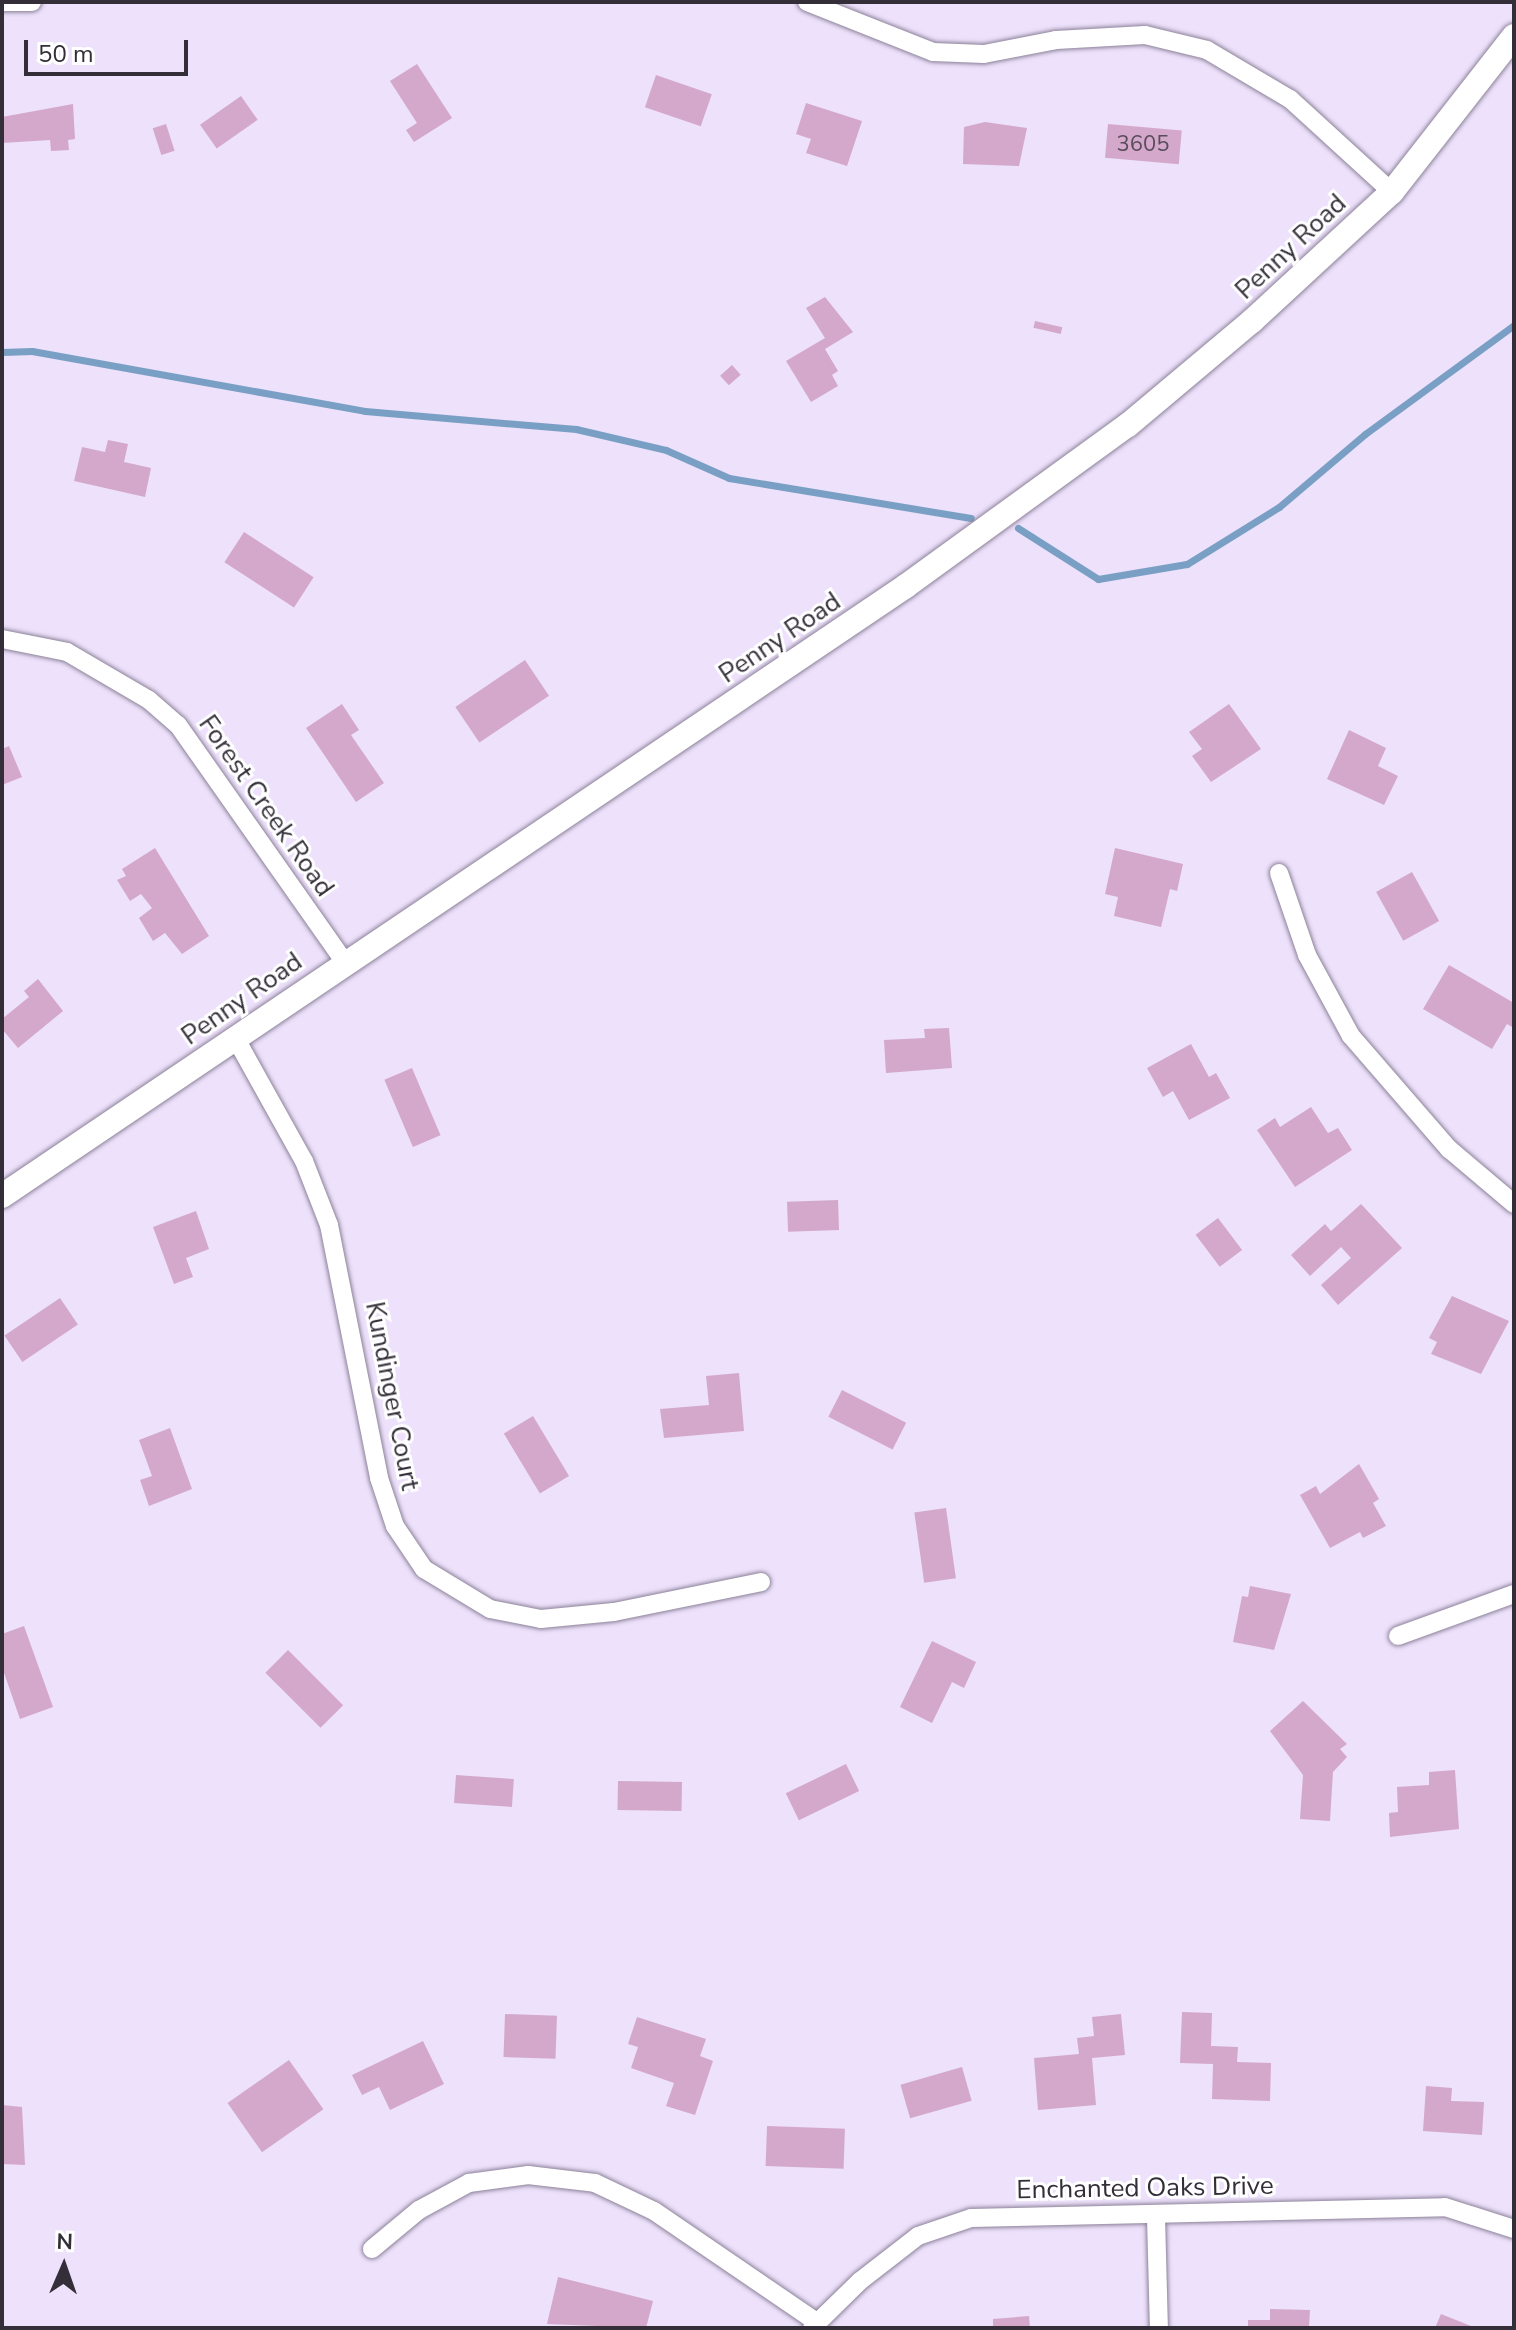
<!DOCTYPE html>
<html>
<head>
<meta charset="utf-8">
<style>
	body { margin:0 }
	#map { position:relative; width:1516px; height:2330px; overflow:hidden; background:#ede1fb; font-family:"Nunito Sans",sans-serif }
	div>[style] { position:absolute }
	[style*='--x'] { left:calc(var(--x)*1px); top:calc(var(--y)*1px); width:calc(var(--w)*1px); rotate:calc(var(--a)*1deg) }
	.stream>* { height:7px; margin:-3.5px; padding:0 3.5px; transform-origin:3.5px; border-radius:3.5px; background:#7a9fc4 }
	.building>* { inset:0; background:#d4a8ca; transform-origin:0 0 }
	.roads { filter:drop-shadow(0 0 2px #8c8299) drop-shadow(0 0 2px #8c8299) }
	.minor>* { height:18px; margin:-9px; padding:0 9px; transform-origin:9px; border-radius:9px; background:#fff }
	.tertiary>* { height:24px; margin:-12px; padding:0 12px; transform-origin:12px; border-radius:12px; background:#fff }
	span { translate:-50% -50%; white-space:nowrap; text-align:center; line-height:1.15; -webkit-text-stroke:6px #fff; paint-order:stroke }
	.number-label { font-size:22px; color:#5b4c5c }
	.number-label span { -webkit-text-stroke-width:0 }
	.street-label { font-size:26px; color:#332e38 }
	.frame { position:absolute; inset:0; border:4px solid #332e38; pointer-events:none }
	.north { position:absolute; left:24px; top:2226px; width:80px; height:80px; -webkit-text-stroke:6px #fff; paint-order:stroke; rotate:2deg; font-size:22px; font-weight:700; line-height:32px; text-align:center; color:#332e38 }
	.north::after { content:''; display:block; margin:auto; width:28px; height:36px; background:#332e38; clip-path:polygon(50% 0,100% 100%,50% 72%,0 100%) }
	.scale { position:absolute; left:24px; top:40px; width:164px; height:36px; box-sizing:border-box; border:4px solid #332e38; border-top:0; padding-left:10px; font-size:24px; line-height:28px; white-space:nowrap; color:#332e38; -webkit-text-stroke:6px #fff; paint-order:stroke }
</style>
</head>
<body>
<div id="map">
	<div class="stream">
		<div style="--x:2;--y:352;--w:30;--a:-2"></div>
		<div style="--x:32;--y:351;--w:338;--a:10.2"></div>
		<div style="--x:365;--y:411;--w:212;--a:4.9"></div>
		<div style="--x:576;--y:429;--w:92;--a:13.1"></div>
		<div style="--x:666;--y:450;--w:69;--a:24"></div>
		<div style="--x:729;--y:478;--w:245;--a:9.4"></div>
		<div style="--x:1018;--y:528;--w:95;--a:32.5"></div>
		<div style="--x:1098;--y:579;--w:90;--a:-9.6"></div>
		<div style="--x:1187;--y:564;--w:108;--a:-31.8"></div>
		<div style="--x:1279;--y:507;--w:113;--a:-40.3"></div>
		<div style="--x:1365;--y:434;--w:185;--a:-36.2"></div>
	</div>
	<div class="building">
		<div style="clip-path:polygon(417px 64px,452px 118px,414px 142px,406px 130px,417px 123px,390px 81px)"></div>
		<div style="left:656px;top:75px;width:59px;height:34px;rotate:19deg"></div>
		<div style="left:241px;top:96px;width:29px;height:50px;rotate:55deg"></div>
		<div style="clip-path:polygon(806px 103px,862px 121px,847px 166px,806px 153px,811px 139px,796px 134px)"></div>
		<div style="clip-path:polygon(73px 104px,75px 139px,68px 140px,69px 150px,51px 151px,50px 140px,2px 143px,2px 117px)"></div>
		<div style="clip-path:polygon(985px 122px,1027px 128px,1019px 166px,963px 164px,964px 127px)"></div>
		<div style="left:166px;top:124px;width:28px;height:14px;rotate:72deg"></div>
		<div style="left:1108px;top:124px;width:74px;height:34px;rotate:5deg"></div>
		<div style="clip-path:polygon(825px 297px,853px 332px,825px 349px,838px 371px,832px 375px,838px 386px,811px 402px,786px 361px,825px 338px,806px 308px)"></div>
		<div style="left:1035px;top:321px;width:28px;height:7px;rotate:13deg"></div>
		<div style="left:732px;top:365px;width:13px;height:16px;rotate:48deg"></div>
		<div style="clip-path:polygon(108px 440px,128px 444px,124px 462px,151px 468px,145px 497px,74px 481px,82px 447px,105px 452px)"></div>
		<div style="left:244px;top:532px;width:83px;height:36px;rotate:33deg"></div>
		<div style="left:525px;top:660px;width:43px;height:84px;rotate:56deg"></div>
		<div style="clip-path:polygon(342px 704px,359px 730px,351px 735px,384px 783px,356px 802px,306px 728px)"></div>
		<div style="clip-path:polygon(1229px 704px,1261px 749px,1211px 782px,1192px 756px,1202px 749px,1189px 732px)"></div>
		<div style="clip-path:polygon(1349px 730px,1386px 748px,1378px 766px,1398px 776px,1384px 805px,1327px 779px)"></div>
		<div style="clip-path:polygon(9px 746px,22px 777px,2px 785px,2px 749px)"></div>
		<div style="clip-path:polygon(155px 848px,209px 936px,182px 954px,165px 933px,153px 941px,139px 918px,152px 908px,141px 894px,130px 901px,117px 880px,126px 876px,122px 869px)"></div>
		<div style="clip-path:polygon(1115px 848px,1183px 864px,1177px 891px,1170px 889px,1161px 927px,1114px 916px,1118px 897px,1105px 894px)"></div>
		<div style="left:1412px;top:872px;width:56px;height:41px;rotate:61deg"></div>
		<div style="clip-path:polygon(1449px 965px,1514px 1003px,1514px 1028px,1507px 1024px,1492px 1049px,1423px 1009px)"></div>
		<div style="clip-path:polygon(38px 979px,63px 1011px,18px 1048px,2px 1029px,2px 1019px,29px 997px,24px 991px)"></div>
		<div style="clip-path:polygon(949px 1028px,952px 1068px,886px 1073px,884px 1040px,925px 1038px,924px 1029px)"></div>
		<div style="clip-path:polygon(1191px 1044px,1209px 1077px,1216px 1073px,1230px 1098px,1189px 1120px,1173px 1091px,1163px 1097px,1147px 1068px)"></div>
		<div style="left:412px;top:1068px;width:73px;height:30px;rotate:67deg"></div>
		<div style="clip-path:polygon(1311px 1107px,1328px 1133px,1338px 1128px,1352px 1150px,1295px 1187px,1257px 1130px,1275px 1118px,1280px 1127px)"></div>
		<div style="left:838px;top:1200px;width:30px;height:51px;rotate:88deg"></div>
		<div style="clip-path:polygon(1361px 1204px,1402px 1248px,1338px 1305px,1321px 1285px,1351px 1258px,1341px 1247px,1310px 1276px,1291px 1255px,1325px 1224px,1331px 1231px)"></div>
		<div style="clip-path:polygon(196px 1211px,209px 1249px,186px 1258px,193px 1277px,174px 1284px,153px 1227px)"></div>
		<div style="left:1218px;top:1218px;width:40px;height:28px;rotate:53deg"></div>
		<div style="clip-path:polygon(1452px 1296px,1509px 1321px,1481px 1374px,1431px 1354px,1437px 1342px,1429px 1338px)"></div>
		<div style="left:60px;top:1298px;width:32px;height:67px;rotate:56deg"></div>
		<div style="clip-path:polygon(739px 1373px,744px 1431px,664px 1438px,660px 1409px,709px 1405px,706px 1376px)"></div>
		<div style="left:842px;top:1390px;width:72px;height:30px;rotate:27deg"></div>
		<div style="left:533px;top:1416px;width:70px;height:34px;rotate:59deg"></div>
		<div style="clip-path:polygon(170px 1428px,192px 1489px,149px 1506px,140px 1480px,152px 1476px,139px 1440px)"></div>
		<div style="clip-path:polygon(1359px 1464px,1379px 1499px,1373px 1503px,1386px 1526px,1363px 1538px,1360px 1532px,1330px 1548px,1300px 1495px,1316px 1486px,1320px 1494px)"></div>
		<div style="left:946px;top:1508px;width:71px;height:32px;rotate:82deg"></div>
		<div style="clip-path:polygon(1250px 1586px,1291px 1594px,1274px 1650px,1233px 1642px,1242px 1596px,1248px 1597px)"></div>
		<div style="clip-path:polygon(24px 1626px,53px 1707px,20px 1719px,2px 1667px,2px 1634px)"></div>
		<div style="clip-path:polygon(932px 1641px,976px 1662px,964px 1688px,952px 1682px,932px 1723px,900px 1707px)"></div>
		<div style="left:288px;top:1650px;width:78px;height:32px;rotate:45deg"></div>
		<div style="clip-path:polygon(1303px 1701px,1347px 1744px,1340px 1749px,1347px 1757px,1333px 1772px,1330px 1821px,1300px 1819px,1303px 1775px,1270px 1731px)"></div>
		<div style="left:846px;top:1764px;width:30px;height:67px;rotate:64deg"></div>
		<div style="clip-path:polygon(1455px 1770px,1459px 1829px,1390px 1837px,1389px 1813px,1398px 1812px,1397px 1787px,1429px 1785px,1429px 1772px)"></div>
		<div style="left:456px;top:1775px;width:58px;height:28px;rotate:4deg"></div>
		<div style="left:618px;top:1781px;width:64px;height:29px;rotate:1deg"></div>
		<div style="clip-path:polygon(1182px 2012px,1212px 2013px,1211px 2046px,1238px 2047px,1237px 2062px,1271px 2063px,1270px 2101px,1212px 2099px,1213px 2064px,1180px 2063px)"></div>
		<div style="left:505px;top:2014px;width:52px;height:43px;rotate:2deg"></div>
		<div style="clip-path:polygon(1121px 2014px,1125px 2055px,1092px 2058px,1096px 2105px,1038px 2110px,1034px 2058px,1079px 2054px,1077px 2038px,1094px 2036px,1092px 2017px)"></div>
		<div style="clip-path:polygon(637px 2017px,706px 2039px,700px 2056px,713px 2061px,695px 2115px,666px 2106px,674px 2083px,631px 2068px,638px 2047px,628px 2044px)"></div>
		<div style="clip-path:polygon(423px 2041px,444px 2084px,390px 2110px,379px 2087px,362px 2095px,352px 2075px)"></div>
		<div style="left:289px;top:2060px;width:60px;height:75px;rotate:55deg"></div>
		<div style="left:962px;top:2067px;width:35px;height:64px;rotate:74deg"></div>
		<div style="clip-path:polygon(1426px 2086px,1452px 2088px,1451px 2101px,1484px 2102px,1482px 2135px,1423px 2131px)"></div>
		<div style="clip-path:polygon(2px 2105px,22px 2107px,25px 2165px,2px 2164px)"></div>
		<div style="left:767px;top:2126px;width:78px;height:40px;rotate:2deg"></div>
		<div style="clip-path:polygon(558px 2277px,653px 2301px,646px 2328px,547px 2324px)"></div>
		<div style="clip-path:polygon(1270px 2309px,1310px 2310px,1309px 2328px,1248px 2328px,1248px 2320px,1270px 2320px)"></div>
		<div style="clip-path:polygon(1441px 2314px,1476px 2328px,1435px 2328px)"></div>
		<div style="clip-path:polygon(1029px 2316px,1030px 2328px,993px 2328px,993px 2319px)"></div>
	</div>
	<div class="roads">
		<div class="minor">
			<div style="--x:2;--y:2;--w:30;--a:0"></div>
			<div style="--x:807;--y:2;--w:136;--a:21.6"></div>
			<div style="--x:933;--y:52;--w:51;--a:2.2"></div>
			<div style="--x:984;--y:54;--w:73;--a:-11"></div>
			<div style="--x:1056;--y:40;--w:89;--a:-3.2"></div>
			<div style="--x:1145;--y:35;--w:64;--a:13.6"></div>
			<div style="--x:1207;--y:50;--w:96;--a:30.6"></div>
			<div style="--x:1290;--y:99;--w:138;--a:42.4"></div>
			<div style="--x:2;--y:639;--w:66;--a:11.3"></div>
			<div style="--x:67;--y:652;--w:95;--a:30.3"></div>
			<div style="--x:149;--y:700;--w:38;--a:41"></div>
			<div style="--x:178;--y:725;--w:291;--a:54.9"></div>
			<div style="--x:1279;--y:873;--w:87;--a:71.1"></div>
			<div style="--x:1307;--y:955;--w:92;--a:61.5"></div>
			<div style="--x:1351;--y:1036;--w:150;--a:49.1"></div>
			<div style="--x:1449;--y:1149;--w:85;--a:40.2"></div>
			<div style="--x:236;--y:1039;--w:140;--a:60.9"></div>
			<div style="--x:304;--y:1161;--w:69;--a:68.7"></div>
			<div style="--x:329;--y:1225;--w:258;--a:78.8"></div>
			<div style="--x:379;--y:1478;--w:51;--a:71.6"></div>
			<div style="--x:395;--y:1526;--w:52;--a:56"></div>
			<div style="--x:424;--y:1569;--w:77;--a:31.2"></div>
			<div style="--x:490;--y:1609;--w:52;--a:11.1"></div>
			<div style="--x:541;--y:1619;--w:73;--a:-5.5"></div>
			<div style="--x:614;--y:1612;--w:150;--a:-11.5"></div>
			<div style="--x:1398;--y:1636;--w:123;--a:-19.9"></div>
			<div style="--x:1156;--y:2217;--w:111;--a:88.5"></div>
			<div style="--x:372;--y:2249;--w:61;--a:-39.7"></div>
			<div style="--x:419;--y:2210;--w:57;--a:-28.4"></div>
			<div style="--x:469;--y:2183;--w:60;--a:-7.7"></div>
			<div style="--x:528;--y:2175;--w:67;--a:6.8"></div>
			<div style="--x:595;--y:2183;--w:65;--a:25.4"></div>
			<div style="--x:654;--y:2211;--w:194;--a:34.3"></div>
			<div style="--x:812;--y:2328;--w:67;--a:-44.4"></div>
			<div style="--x:860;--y:2281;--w:73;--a:-37.8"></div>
			<div style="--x:918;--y:2236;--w:56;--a:-18.8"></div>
			<div style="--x:971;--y:2218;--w:474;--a:-1.3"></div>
			<div style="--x:1445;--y:2207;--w:72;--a:17.7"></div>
		</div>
		<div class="tertiary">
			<div style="--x:2;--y:1196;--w:1091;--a:-34.01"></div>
			<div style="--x:906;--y:586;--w:274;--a:-36"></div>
			<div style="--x:1128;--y:425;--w:162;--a:-40"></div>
			<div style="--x:1252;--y:321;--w:190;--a:-42.7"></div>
			<div style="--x:1392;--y:192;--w:198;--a:-52"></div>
		</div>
	</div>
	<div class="number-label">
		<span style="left:1143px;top:145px">3605</span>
	</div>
	<div class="street-label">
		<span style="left:1291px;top:247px;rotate:-43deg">Penny Road</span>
		<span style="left:780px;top:638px;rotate:-34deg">Penny Road</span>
		<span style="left:266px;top:806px;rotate:55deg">Forest Creek Road</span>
		<span style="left:242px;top:999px;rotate:-35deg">Penny Road</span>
		<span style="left:392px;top:1396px;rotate:79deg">Kundinger Court</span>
		<span style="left:1145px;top:2188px;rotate:-1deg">Enchanted Oaks Drive</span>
	</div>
	<div class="frame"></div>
	<div class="north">N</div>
	<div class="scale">50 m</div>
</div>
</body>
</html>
